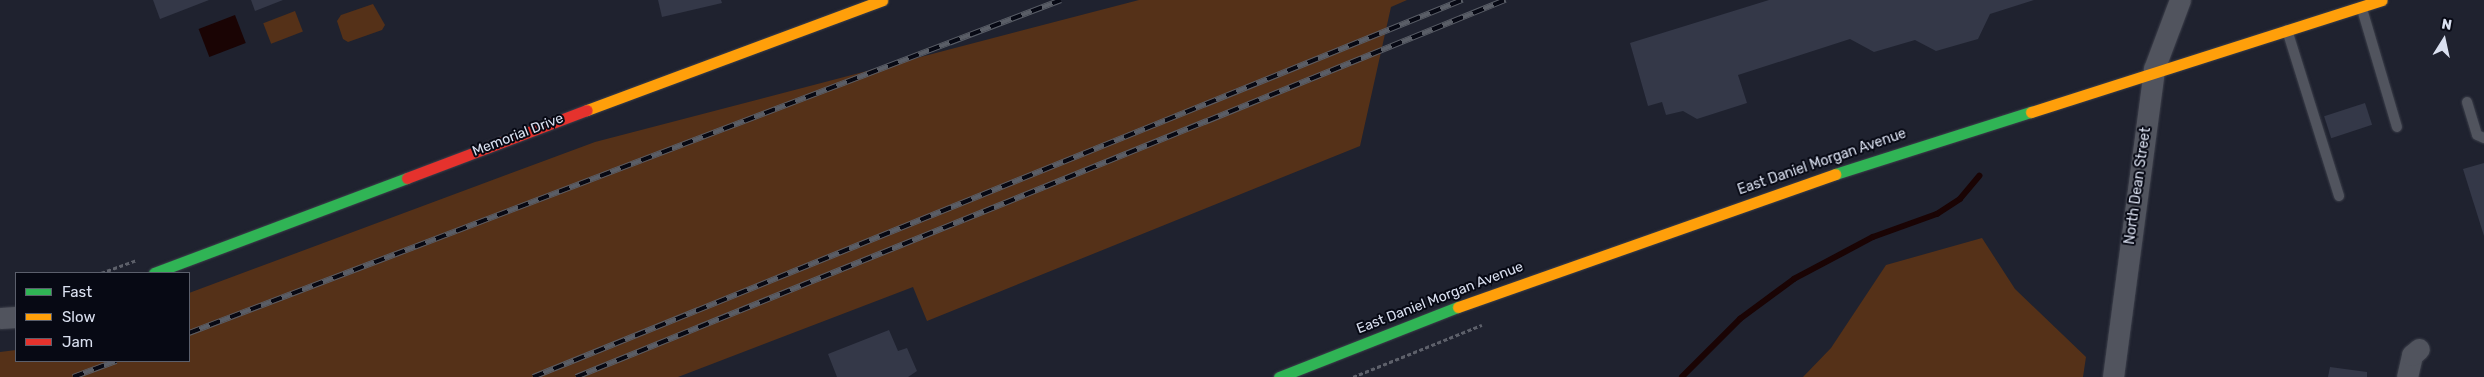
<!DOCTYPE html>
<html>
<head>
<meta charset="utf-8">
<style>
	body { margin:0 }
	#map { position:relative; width:2484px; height:377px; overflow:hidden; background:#1f222f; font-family:Rubik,sans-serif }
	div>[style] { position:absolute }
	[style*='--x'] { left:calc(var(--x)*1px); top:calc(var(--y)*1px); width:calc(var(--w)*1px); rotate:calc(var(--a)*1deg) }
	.green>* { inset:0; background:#553118; transform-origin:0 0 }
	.water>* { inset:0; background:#1a0404; transform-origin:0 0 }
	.stream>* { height:5.5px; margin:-2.75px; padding:0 2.75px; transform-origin:2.75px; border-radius:2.75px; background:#1a0404 }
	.building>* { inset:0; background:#343848; transform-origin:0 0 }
	.path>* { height:3px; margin-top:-1.5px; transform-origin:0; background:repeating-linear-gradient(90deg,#5d606a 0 4px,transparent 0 6.5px) }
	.roads { filter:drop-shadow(0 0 1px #3c3f4a) drop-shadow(0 0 1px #3c3f4a) }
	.lane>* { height:10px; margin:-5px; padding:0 5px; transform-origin:5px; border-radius:5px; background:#51545e }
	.street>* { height:21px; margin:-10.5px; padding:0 10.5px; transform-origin:10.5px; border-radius:10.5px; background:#51545e }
	.fast>* { height:11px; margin:-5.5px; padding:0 5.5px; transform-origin:5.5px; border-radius:5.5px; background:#30b455 }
	.slow>* { height:11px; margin:-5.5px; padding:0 5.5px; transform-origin:5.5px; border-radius:5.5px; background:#ff9f0a }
	.jam>* { height:11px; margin:-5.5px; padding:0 5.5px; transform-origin:5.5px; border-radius:5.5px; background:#e5322d }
	.rail>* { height:5.5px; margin-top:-2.75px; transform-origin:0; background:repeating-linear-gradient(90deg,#070914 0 11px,#5a5e67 0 22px); box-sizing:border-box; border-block:1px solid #5a5e67 }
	span { translate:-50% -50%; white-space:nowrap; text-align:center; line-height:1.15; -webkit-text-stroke:4px #070914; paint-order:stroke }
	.street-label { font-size:14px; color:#dae0f0 }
	.legend { position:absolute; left:15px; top:272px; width:175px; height:90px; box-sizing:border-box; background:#070914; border:1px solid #5b5f6c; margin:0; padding:6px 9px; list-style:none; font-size:15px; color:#dae0f0 }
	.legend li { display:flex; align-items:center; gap:10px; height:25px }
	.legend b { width:25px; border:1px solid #5b5f6c }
	.north { position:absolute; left:2419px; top:15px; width:50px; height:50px; -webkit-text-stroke:4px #070914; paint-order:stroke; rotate:10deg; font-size:14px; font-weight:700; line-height:20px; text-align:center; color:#dae0f0 }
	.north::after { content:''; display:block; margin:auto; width:18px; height:22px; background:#dae0f0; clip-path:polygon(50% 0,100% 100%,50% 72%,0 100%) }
</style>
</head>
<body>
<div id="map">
	<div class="green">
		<div style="clip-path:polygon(1139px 0,1407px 0,1391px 7px,1360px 146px,927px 321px,913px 287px,678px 377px,0 377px,0 352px,16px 350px,16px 361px,189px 361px,189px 293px,595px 142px)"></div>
		<div style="clip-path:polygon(373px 4px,385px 25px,382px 30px,348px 42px,343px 39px,337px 21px,341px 15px)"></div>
		<div style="left:295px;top:11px;width:22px;height:34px;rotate:69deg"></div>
		<div style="clip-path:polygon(1982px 238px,2015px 289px,2086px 357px,2083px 377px,1803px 377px,1831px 348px,1886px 265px)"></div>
	</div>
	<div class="water">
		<div style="left:235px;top:15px;width:30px;height:39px;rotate:69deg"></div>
	</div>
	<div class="stream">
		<div style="--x:1682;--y:377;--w:82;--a:-45"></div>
		<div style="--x:1740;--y:319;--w:67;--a:-36.5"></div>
		<div style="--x:1794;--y:279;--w:89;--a:-28"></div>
		<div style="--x:1873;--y:237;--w:68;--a:-19.8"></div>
		<div style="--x:1937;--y:214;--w:27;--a:-33"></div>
		<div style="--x:1960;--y:199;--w:30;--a:-50"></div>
	</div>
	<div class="building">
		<div style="clip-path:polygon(153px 0,209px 0,160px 19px)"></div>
		<div style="clip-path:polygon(251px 0,283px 0,255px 11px)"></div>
		<div style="clip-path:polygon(658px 0,721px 0,722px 3px,662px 17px)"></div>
		<div style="clip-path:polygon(1769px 0,2034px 0,1990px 14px,1978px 39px,1936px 51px,1915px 40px,1874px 52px,1850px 39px,1738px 75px,1747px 103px,1697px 119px,1683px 111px,1666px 115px,1662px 102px,1648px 106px,1630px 43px)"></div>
		<div style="left:2365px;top:103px;width:23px;height:43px;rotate:72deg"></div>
		<div style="clip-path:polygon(2484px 163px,2484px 236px,2463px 169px)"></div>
		<div style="clip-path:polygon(889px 330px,898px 351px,907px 348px,917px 371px,908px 377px,837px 377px,828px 354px)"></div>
		<div style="clip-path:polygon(2330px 367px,2367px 372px,2367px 377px,2328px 377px)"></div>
	</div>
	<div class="path">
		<div style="--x:101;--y:273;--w:37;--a:-20"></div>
		<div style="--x:1353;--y:377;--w:139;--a:-22"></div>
	</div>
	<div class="roads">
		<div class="lane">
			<div style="--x:2362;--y:9;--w:123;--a:73.5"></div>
			<div style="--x:2287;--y:30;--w:174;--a:72.6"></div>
			<div style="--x:2467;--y:102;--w:34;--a:73"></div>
			<div style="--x:2477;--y:135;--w:8;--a:23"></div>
		</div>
		<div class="street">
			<div style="--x:0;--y:318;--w:16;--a:-4"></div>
			<div style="--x:2113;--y:377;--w:311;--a:-82.4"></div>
			<div style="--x:2154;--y:69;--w:74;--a:-69.4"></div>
			<div style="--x:2407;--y:377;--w:23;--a:-77"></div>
			<div style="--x:2412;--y:355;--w:9;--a:-41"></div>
		</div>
		<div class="fast">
			<div style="--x:1835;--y:174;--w:206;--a:-17.6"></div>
			<div style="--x:154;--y:273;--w:270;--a:-20.6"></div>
			<div style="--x:1279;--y:377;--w:192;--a:-21.4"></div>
		</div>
		<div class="slow">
			<div style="--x:587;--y:110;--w:315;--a:-20.4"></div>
			<div style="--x:2031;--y:112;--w:368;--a:-17.7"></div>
			<div style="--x:1458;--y:307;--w:400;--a:-19.4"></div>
		</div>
		<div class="jam">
			<div style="--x:407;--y:178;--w:192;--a:-20.7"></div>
		</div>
	</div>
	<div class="rail">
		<div style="--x:189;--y:333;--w:933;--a:-20.9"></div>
		<div style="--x:73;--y:377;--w:46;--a:-20.4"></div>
		<div style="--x:533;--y:377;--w:1003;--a:-22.09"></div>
		<div style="--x:576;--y:377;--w:1003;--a:-22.09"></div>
	</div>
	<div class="street-label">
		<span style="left:518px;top:135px;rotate:-21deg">Memorial Drive</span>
		<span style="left:1822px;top:162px;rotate:-19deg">East Daniel Morgan Avenue</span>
		<span style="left:2138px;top:186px;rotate:-82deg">North Dean Street</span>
		<span style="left:1440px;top:298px;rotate:-21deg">East Daniel Morgan Avenue</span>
	</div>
	<ul class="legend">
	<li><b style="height:6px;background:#30b455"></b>Fast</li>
	<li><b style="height:6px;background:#ff9f0a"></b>Slow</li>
	<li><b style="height:6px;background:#e5322d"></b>Jam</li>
	</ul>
	<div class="north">N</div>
</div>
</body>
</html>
